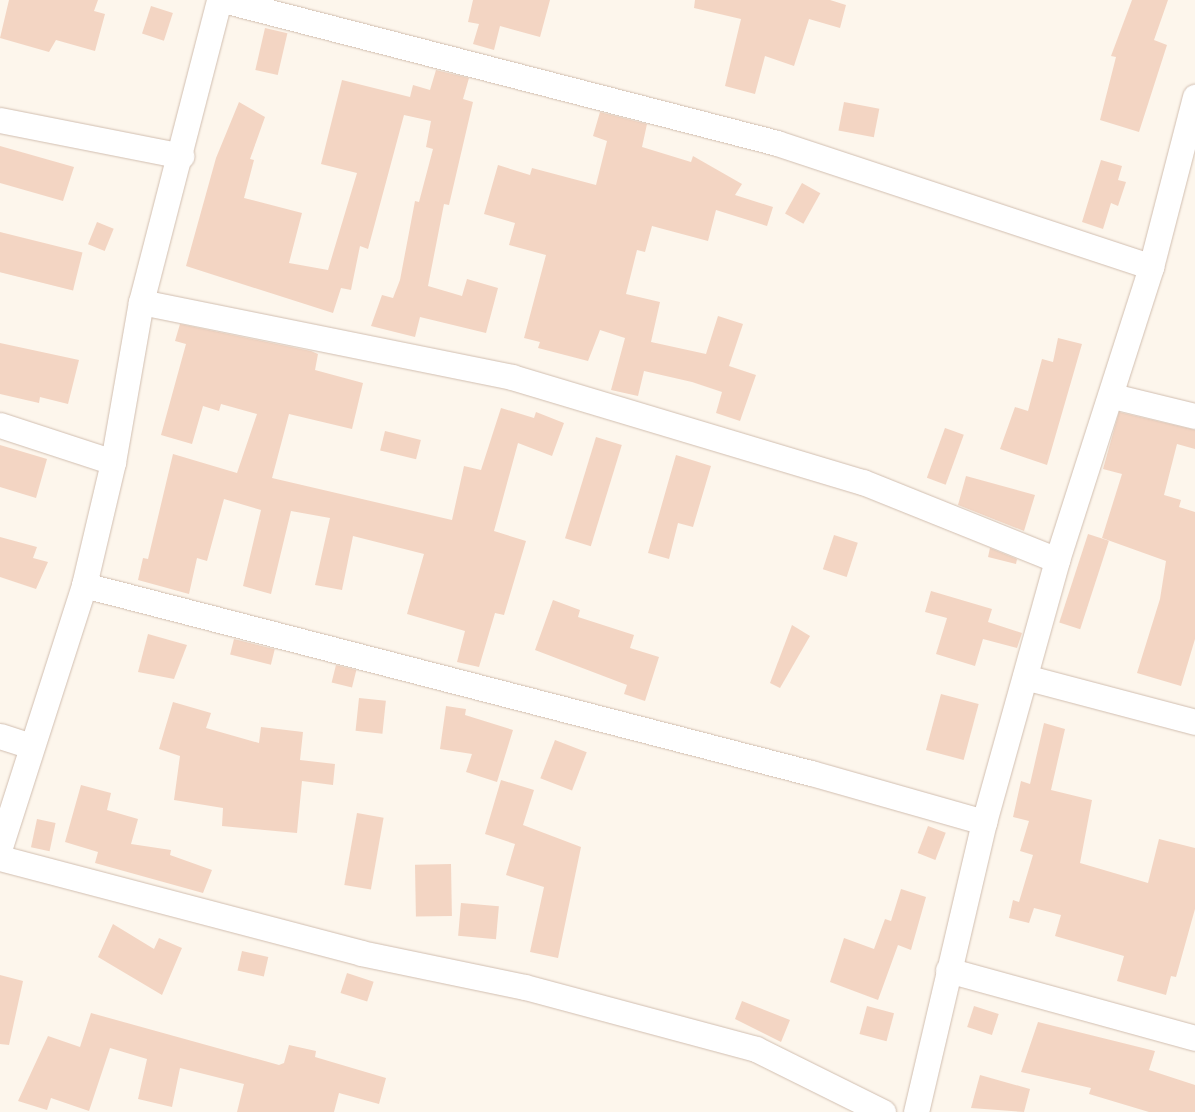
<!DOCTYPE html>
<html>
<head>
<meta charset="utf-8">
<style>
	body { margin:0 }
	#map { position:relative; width:1195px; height:1112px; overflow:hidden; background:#fdf6ec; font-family:"DM Sans",sans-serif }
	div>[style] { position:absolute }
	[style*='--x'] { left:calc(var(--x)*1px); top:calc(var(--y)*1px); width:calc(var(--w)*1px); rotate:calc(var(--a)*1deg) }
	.building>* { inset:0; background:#f3d5c3; transform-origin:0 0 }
	.roads { filter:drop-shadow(0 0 1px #d1beb0) drop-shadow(0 0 1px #d1beb0) }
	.street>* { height:25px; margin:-12.5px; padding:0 12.5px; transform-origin:12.5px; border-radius:12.5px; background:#fff }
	span { translate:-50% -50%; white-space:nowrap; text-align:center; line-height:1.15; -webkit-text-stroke:4px #fffaf3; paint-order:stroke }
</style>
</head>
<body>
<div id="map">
	<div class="building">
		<div style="clip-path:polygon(9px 0,98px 0,94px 11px,105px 14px,95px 51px,56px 40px,49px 52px,0 38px)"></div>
		<div style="clip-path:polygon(473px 0,550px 0,540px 37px,500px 26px,494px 50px,473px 44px,479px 24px,468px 22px)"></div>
		<div style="clip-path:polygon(695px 0,830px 0,846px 5px,840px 28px,809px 19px,794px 66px,765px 56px,755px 94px,725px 86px,741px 19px,694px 8px)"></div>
		<div style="clip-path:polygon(1132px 0,1168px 0,1154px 40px,1167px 45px,1139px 132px,1100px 120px,1116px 57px,1111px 56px)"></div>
		<div style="left:151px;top:6px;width:23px;height:29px;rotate:18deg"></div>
		<div style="left:265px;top:28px;width:23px;height:43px;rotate:13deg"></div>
		<div style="clip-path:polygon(436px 70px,469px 78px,463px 99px,473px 102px,449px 205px,444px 204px,428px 286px,462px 296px,467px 279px,498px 288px,486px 333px,420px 317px,415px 337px,371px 326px,382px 295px,393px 298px,400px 280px,415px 201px,419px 202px,433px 149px,426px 147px,431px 121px,404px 115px,368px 249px,360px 246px,351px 290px,341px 288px,333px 313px,186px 266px,216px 158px,239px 102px,265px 117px,250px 159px,254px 160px,244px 198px,302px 213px,289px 263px,328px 270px,357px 173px,321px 164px,342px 80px,410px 97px,413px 85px,430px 90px)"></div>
		<div style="left:844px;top:102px;width:36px;height:29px;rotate:11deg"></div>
		<div style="clip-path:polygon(600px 112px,647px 124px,642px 147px,691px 162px,693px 156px,742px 184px,735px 195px,773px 207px,767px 226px,716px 210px,708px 241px,652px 226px,645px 252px,637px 250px,626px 294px,660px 302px,651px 342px,706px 354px,718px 316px,743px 324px,729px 366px,756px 375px,740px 421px,716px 413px,722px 392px,692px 382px,644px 371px,638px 396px,611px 390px,625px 338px,600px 330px,588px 361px,538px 348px,540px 342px,524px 338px,546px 255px,509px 245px,515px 223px,484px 214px,498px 165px,530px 175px,532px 168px,596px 185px,607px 141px,593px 136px)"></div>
		<div style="clip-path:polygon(0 146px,74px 167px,63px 201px,0 183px)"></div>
		<div style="clip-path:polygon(1101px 160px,1122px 166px,1118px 180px,1126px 182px,1118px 206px,1111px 203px,1103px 229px,1082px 222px)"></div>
		<div style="left:802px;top:183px;width:21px;height:35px;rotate:29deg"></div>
		<div style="left:97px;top:222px;width:18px;height:24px;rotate:22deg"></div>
		<div style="left:0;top:232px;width:85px;height:39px;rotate:14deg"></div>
		<div style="clip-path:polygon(180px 324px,311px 351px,318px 354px,315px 370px,363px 383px,352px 429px,289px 414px,272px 478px,452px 520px,464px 466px,481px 470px,501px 408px,534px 418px,536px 412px,564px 423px,552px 456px,518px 443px,494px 531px,526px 541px,504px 615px,495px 613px,479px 667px,457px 662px,465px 631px,407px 614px,424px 554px,353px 536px,342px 590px,315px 585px,330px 518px,291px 511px,271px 594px,243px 586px,261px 510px,224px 499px,207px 561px,197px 558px,189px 594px,138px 580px,143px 558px,148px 559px,173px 454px,237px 473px,257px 414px,221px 404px,219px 411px,203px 406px,192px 444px,161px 435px,186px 344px,175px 341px)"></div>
		<div style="clip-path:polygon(1058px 338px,1082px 344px,1047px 465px,1000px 449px,1015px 407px,1028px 411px,1042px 359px,1053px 362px)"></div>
		<div style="clip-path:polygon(0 343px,79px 360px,68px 404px,40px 397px,39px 403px,0 394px)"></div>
		<div style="clip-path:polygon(1119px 412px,1195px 430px,1195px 449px,1177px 444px,1164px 495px,1181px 500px,1179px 507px,1195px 512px,1195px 639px,1181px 686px,1137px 673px,1160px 599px,1166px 561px,1102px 538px,1122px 474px,1103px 469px)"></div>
		<div style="left:945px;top:428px;width:20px;height:53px;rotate:20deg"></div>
		<div style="left:385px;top:431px;width:37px;height:20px;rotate:14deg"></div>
		<div style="left:596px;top:437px;width:27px;height:106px;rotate:17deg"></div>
		<div style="clip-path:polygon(0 445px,47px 459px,36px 498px,0 487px)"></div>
		<div style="clip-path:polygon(676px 455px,711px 466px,693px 527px,678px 523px,669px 559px,648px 553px)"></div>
		<div style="clip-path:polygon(966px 476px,1035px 495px,1024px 531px,958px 505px)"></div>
		<div style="left:1088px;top:534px;width:22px;height:93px;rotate:18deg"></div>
		<div style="left:834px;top:535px;width:25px;height:36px;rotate:18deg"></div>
		<div style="clip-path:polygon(0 537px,37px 547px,33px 558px,48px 562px,36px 589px,0 577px)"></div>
		<div style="clip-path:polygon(990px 548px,1017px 559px,1016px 564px,988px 557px)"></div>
		<div style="clip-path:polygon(931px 591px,992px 609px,988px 622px,1022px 633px,1017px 648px,983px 639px,975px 666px,936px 654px,947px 618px,925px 612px)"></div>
		<div style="clip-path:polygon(553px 600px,580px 610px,578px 617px,634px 635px,630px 648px,659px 657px,645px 701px,624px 694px,627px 685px,535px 650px)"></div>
		<div style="clip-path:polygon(792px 625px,810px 636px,780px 688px,770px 683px)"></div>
		<div style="clip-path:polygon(148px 634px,187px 645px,174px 679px,138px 672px)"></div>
		<div style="left:234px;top:639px;width:42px;height:16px;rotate:14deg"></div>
		<div style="left:336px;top:665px;width:21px;height:18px;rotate:14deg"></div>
		<div style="left:941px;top:694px;width:39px;height:58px;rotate:15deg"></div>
		<div style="left:359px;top:698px;width:27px;height:33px;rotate:6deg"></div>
		<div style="clip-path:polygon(173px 702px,211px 713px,206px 728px,259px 743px,261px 727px,303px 732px,300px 760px,335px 764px,333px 785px,302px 781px,297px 833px,222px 826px,223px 808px,174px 800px,180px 756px,159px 749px)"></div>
		<div style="clip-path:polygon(446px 706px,466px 709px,465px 715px,513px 730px,497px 782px,466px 772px,472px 754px,440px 749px)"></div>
		<div style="clip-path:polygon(1044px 723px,1065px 729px,1051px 790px,1092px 800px,1080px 863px,1148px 883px,1159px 839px,1195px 848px,1195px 909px,1176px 977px,1171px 976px,1166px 995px,1117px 981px,1124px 956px,1055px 936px,1061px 915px,1034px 908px,1029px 923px,1009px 918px,1013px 900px,1019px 902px,1033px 855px,1020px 851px,1029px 821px,1013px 817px,1021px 781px,1030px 784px)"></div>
		<div style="left:555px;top:740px;width:34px;height:41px;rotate:21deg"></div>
		<div style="clip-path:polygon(501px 780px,534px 790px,523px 825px,581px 847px,558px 958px,530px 952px,544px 887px,506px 875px,515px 844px,485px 834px)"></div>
		<div style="clip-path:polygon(81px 785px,111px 793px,107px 810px,138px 819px,131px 844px,171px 850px,170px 855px,212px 870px,203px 893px,95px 863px,98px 852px,65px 842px)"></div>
		<div style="left:357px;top:813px;width:27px;height:73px;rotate:10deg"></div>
		<div style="left:37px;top:819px;width:19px;height:29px;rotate:12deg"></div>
		<div style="left:928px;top:826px;width:19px;height:29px;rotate:21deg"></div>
		<div style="left:451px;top:864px;width:52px;height:36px;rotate:89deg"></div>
		<div style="clip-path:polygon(901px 889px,926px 897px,911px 950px,898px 945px,878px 1000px,830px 982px,844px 938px,874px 949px,885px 919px,891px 921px)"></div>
		<div style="left:461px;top:903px;width:38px;height:33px;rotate:5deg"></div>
		<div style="clip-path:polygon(113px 924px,154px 949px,159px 938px,182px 948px,162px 995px,98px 957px)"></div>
		<div style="left:242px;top:951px;width:27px;height:20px;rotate:13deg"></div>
		<div style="left:347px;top:973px;width:28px;height:21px;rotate:18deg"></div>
		<div style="clip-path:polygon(0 975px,23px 981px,9px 1045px,0 1044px)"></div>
		<div style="clip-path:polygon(742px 1001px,790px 1020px,781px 1042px,735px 1019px)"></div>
		<div style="left:867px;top:1006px;width:28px;height:29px;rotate:15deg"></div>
		<div style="left:974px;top:1006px;width:26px;height:22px;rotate:18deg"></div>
		<div style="clip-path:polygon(91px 1013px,279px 1065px,284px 1063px,289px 1045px,316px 1051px,315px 1057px,386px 1078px,379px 1104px,339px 1093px,334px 1112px,237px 1112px,244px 1084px,180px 1068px,172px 1107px,138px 1099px,147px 1059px,110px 1048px,89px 1111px,51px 1098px,47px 1110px,18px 1101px,48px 1036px,80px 1047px)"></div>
		<div style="clip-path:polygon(1038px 1022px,1155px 1051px,1149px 1070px,1195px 1085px,1195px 1112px,1149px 1112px,1089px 1094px,1091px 1088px,1021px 1072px)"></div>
		<div style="clip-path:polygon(980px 1075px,1030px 1089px,1024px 1112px,971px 1108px)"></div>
	</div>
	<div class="roads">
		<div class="street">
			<div style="--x:223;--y:0;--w:572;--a:14.47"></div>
			<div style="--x:777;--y:143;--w:394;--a:18.3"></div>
			<div style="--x:0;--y:120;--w:185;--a:11.2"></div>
			<div style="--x:141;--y:302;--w:379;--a:11.4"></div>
			<div style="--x:512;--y:377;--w:366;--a:16.7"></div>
			<div style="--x:863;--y:482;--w:209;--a:21.9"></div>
			<div style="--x:1113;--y:396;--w:84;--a:13.7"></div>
			<div style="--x:0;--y:425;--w:119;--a:18.1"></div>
			<div style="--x:84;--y:585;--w:751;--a:14.5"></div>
			<div style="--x:811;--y:773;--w:180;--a:15.8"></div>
			<div style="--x:1025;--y:677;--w:176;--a:14.8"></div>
			<div style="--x:0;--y:736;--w:33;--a:18"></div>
			<div style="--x:0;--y:847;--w:275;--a:-72.2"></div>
			<div style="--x:84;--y:585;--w:126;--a:-76.7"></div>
			<div style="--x:113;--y:462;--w:162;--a:-80.1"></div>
			<div style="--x:141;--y:302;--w:312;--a:-75.5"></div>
			<div style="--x:0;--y:858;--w:373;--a:14.7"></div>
			<div style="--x:361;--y:953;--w:167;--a:11.7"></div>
			<div style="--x:525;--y:987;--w:239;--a:15"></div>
			<div style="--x:756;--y:1049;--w:142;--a:26.4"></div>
			<div style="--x:948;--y:970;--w:256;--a:15.4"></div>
			<div style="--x:916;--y:1112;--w:298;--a:-76.8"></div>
			<div style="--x:984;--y:822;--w:272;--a:-74.4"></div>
			<div style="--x:1057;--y:560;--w:308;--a:-72.2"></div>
			<div style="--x:1151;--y:267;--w:176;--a:-75.5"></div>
		</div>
	</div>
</div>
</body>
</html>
